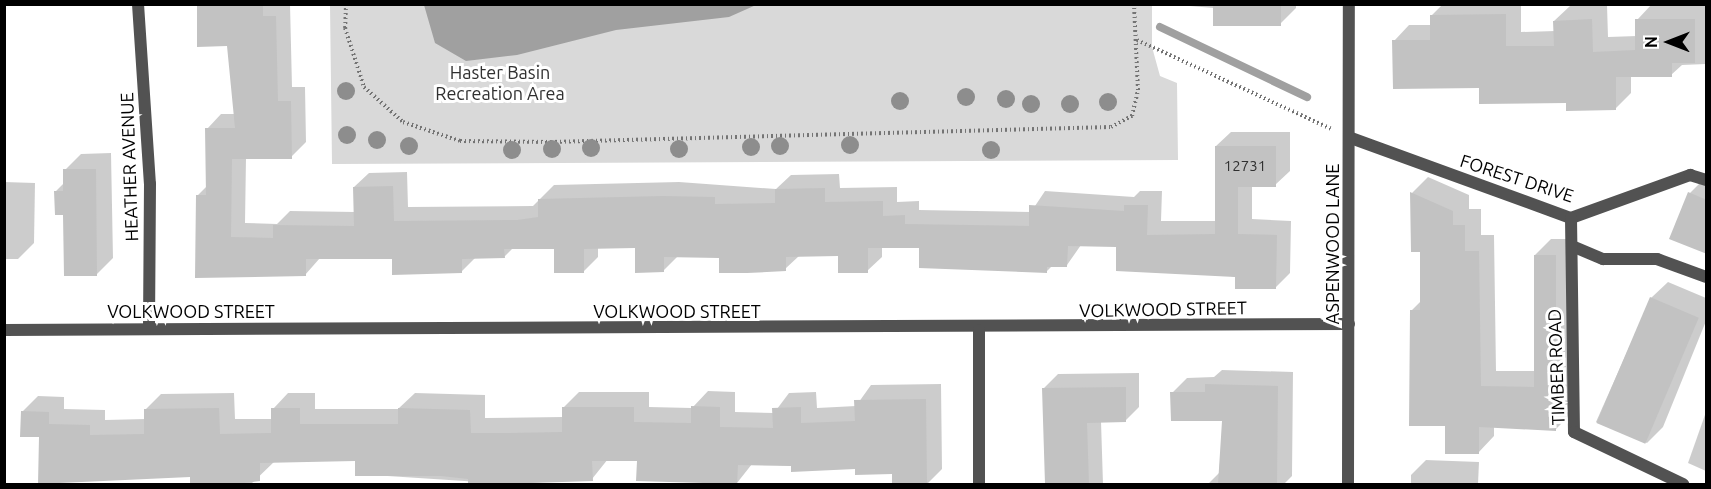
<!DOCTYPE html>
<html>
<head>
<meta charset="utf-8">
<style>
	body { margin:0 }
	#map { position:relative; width:1711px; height:489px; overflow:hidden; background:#fff; font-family:Ubuntu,sans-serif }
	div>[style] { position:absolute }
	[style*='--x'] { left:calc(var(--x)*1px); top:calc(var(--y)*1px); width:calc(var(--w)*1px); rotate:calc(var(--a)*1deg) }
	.green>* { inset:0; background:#d9d9d9 }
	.water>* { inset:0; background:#a0a0a0 }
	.shadow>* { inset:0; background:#0003 }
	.stream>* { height:8px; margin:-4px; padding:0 4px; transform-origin:4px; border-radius:4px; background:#a0a0a0 }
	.building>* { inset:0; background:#c2c2c2; transform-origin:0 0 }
	.path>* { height:4px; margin-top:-2px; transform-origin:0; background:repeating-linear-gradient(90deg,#747474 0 1.5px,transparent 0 4.5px) }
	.lane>* { height:12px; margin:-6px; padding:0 6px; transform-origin:6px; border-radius:6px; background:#525252 }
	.street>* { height:12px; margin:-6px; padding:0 6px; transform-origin:6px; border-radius:6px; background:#525252 }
	.trees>* { width:18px; height:18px; margin:-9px; border-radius:50%; background:#8d8d8d }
	span { translate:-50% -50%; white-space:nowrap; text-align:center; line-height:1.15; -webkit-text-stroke:6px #fff; paint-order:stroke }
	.number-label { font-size:15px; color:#303030 }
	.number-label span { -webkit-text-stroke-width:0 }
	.park-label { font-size:18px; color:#303030 }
	.street-label { font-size:18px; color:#000 }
	.frame { position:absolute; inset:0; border:6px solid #000; pointer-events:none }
	.north { position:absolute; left:1639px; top:12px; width:60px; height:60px; -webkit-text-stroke:4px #fff; paint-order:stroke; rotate:270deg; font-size:16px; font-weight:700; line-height:24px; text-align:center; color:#000 }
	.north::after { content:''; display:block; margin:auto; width:21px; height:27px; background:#000; clip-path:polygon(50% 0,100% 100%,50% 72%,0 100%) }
</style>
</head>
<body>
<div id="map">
	<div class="green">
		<div style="clip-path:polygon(330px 5px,1152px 5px,1152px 47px,1160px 76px,1177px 83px,1178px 160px,332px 164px)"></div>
	</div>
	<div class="water">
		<div style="clip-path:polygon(424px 5px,424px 4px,756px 5px,729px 17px,616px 30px,517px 55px,466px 61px,435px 43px)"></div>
	</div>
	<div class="shadow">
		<div style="clip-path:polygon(198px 4px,290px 4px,292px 87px,305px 87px,306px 142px,291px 157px,246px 158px,245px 223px,277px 224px,290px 211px,355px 212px,354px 187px,369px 173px,407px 172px,408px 207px,533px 206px,554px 185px,679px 182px,776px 189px,791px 175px,839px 174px,840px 188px,897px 187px,897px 202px,919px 201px,919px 210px,1031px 212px,1045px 191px,1134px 197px,1140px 191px,1162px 191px,1161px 221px,1216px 221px,1216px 146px,1231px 132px,1290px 132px,1290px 171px,1275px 185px,1252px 185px,1252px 219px,1291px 221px,1290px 273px,1275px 288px,1118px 245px,1081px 245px,1067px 265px,1053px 265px,1046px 272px,920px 246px,882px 247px,882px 257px,867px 271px,839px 254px,799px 256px,785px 269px,720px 256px,678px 256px,664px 270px,636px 246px,598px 247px,598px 257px,584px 271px,556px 248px,513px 248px,504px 257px,475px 258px,462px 271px,393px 258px,320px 258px,305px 275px,197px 277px,198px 195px,207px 186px,207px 129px,221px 114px,236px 114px,228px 45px)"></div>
		<div style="clip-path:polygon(1165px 4px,1296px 4px,1296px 8px,1280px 24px,1214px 8px)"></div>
		<div style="clip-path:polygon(1443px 4px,1521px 4px,1521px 32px,1555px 31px,1554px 21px,1570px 6px,1607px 5px,1608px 37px,1637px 36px,1637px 20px,1652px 4px,1706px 4px,1706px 64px,1682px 65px,1671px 75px,1631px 76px,1631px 93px,1616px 108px,1480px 87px,1394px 41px,1409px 25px,1431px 25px,1431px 16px)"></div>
		<div style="clip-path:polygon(111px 153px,113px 258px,97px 274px,56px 191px,65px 182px,65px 170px,81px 154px)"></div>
		<div style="clip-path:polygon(1428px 177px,1469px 195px,1469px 209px,1481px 209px,1481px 235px,1494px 235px,1496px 371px,1535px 371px,1535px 255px,1551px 239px,1571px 239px,1571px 414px,1555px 430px,1494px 426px,1494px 436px,1478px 453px,1447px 425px,1411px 311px,1421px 301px,1421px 250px,1412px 193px)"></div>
		<div style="clip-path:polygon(1706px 177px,1706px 252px,1690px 193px)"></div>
		<div style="clip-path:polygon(4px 182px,35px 183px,34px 243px,18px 259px,4px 259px)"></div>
		<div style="clip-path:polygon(1668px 282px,1706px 298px,1706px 321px,1663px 427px,1647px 443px,1596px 422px,1651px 298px)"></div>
		<div style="clip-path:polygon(1222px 370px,1293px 372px,1292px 476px,1284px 484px,1208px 484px,1219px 473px,1224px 419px,1172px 393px,1187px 378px,1214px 377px)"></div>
		<div style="clip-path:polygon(1139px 373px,1139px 407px,1125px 421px,1101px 421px,1103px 484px,1046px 484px,1044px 388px,1058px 374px)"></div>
		<div style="clip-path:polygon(941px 384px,942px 469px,927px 484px,894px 484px,894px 472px,857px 468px,752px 464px,737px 483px,638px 459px,608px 459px,592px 479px,510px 484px,357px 474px,357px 460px,275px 461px,251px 484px,191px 484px,191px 475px,41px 435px,22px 412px,38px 396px,64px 397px,64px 409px,105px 410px,105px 420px,146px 419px,146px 409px,161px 394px,234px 393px,235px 419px,273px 419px,273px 409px,288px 393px,315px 393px,315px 409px,398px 409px,415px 393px,485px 395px,485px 418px,563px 417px,563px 408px,579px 392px,649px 392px,649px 407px,692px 408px,708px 391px,735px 392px,735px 412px,774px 413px,789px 393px,816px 392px,817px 408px,856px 406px,871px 385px)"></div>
		<div style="clip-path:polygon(1706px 412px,1706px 471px,1688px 463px)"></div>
		<div style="clip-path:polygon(1426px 460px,1479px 462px,1478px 484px,1411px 484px,1411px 475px)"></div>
	</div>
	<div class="stream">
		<div style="--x:1160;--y:27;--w:163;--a:25.5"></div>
	</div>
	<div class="building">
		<div style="clip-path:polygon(197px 4px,263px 4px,263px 16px,276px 16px,278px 101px,291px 101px,292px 159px,232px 159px,231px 237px,273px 238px,273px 225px,354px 226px,353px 187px,393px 186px,394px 221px,517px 220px,538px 217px,538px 199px,663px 196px,715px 197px,715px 204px,775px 203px,775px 189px,825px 188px,825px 202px,883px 201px,883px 216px,905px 215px,905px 224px,1029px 226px,1029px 205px,1124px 211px,1124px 205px,1148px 205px,1147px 235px,1215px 234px,1215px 146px,1276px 146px,1276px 187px,1238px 187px,1238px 234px,1277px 235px,1276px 289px,1235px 289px,1235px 277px,1116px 271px,1116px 247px,1068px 246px,1067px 267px,1047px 267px,1047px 273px,919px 268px,919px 248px,868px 248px,868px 273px,838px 273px,838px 256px,786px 257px,786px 271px,747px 273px,719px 273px,719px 258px,664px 257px,664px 272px,635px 273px,635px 248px,584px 249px,584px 273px,554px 273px,554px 249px,504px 249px,505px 258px,462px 259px,462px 273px,392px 275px,392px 259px,306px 259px,306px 276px,195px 278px,196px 195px,206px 195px,205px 128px,235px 128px,227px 46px,197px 47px)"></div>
		<div style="left:1213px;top:4px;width:68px;height:22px"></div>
		<div style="clip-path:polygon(1506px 14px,1506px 46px,1554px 46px,1553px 21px,1592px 19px,1593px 52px,1635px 50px,1635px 19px,1695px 19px,1695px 63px,1672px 63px,1672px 77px,1616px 77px,1616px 110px,1566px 111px,1566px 103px,1479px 104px,1479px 88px,1393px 89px,1392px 40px,1430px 40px,1430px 15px)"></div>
		<div style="clip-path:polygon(63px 169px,96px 169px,97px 276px,64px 276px,63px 215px,55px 215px,54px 191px,63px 191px)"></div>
		<div style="clip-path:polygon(1410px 192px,1453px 211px,1453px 225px,1465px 225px,1465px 251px,1479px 251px,1481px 386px,1534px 387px,1534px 255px,1556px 255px,1556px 431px,1479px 427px,1479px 454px,1445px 454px,1445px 426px,1409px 426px,1410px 310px,1420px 310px,1420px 252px,1411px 252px)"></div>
		<div style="clip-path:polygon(1688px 192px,1707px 200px,1707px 254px,1669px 239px)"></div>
		<div style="left:1650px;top:297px;width:53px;height:137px;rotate:23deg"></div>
		<div style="clip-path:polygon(1205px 384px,1278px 386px,1277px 484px,1218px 484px,1222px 421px,1171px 421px,1170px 392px,1205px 392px)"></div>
		<div style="clip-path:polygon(1126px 387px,1126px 422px,1087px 423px,1089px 484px,1045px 484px,1042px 388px)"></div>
		<div style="clip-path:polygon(926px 399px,927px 484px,892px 484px,892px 474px,855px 475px,855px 469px,791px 472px,791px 466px,738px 465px,737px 484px,636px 481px,637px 461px,592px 461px,593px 481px,503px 484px,468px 484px,468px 479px,441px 476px,355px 476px,355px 461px,260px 463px,260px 481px,236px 484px,190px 484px,190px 477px,38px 484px,39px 437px,20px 437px,21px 411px,49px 412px,49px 424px,90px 425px,90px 435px,144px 434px,144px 409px,219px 408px,220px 434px,271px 433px,271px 408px,300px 408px,300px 424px,398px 424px,398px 408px,470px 410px,471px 433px,503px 433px,562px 432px,562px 407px,634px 407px,634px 422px,691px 423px,691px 406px,720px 407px,720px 427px,773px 428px,772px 408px,801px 407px,801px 423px,855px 421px,854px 400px)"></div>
	</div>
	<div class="path">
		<div style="--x:346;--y:4;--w:24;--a:92"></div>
		<div style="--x:345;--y:28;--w:62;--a:72.1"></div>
		<div style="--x:364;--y:87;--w:52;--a:41.9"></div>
		<div style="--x:403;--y:122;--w:60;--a:18.4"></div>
		<div style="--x:460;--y:141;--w:91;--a:0.6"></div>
		<div style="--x:551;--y:142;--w:560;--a:-1.53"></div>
		<div style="--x:1111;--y:127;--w:24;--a:-28"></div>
		<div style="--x:1132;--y:116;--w:27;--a:-77"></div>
		<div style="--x:1138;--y:90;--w:86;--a:-92.7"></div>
		<div style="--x:1137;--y:40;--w:213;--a:24.6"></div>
	</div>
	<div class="lane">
		<div style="--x:1572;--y:246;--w:34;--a:23"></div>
		<div style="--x:1603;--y:259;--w:54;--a:0"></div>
		<div style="--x:1657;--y:259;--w:52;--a:20.2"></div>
	</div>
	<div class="street">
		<div style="--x:138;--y:4;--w:180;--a:86.2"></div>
		<div style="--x:150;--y:184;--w:145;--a:90.4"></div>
		<div style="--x:1351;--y:138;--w:234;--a:20"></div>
		<div style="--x:1571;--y:218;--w:127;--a:-19.9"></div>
		<div style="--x:1690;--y:175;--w:17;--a:17"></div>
		<div style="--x:1571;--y:218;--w:214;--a:89.2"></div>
		<div style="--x:1574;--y:432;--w:121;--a:25.5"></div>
		<div style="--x:4;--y:330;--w:1345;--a:-0.26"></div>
		<div style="--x:979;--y:330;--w:154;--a:90"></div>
		<div style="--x:1348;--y:484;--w:480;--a:-89.9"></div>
	</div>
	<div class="trees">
		<div style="left:346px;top:91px"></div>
		<div style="left:966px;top:97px"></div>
		<div style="left:1006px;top:99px"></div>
		<div style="left:900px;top:101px"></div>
		<div style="left:1108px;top:102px"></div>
		<div style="left:1031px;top:104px"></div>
		<div style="left:1070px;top:104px"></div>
		<div style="left:347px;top:135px"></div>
		<div style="left:377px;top:140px"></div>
		<div style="left:850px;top:145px"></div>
		<div style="left:409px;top:146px"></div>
		<div style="left:780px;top:146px"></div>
		<div style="left:751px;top:147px"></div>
		<div style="left:591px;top:148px"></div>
		<div style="left:552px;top:149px"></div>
		<div style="left:679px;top:149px"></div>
		<div style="left:512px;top:150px"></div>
		<div style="left:991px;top:150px"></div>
	</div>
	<div class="number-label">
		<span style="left:1245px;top:166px">12731</span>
	</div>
	<div class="park-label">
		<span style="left:500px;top:83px">Haster Basin<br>Recreation Area</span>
	</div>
	<div class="street-label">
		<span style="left:129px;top:167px;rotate:-92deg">HEATHER AVENUE</span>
		<span style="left:1517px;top:178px;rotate:18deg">FOREST DRIVE</span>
		<span style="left:1332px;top:244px;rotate:-90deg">ASPENWOOD LANE</span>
		<span style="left:1163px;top:309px;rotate:-1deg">VOLKWOOD STREET</span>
		<span style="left:191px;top:311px">VOLKWOOD STREET</span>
		<span style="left:677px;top:311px">VOLKWOOD STREET</span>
		<span style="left:1556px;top:367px;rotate:-92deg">TIMBER ROAD</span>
	</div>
	<div class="frame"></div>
	<div class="north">N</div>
</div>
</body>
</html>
